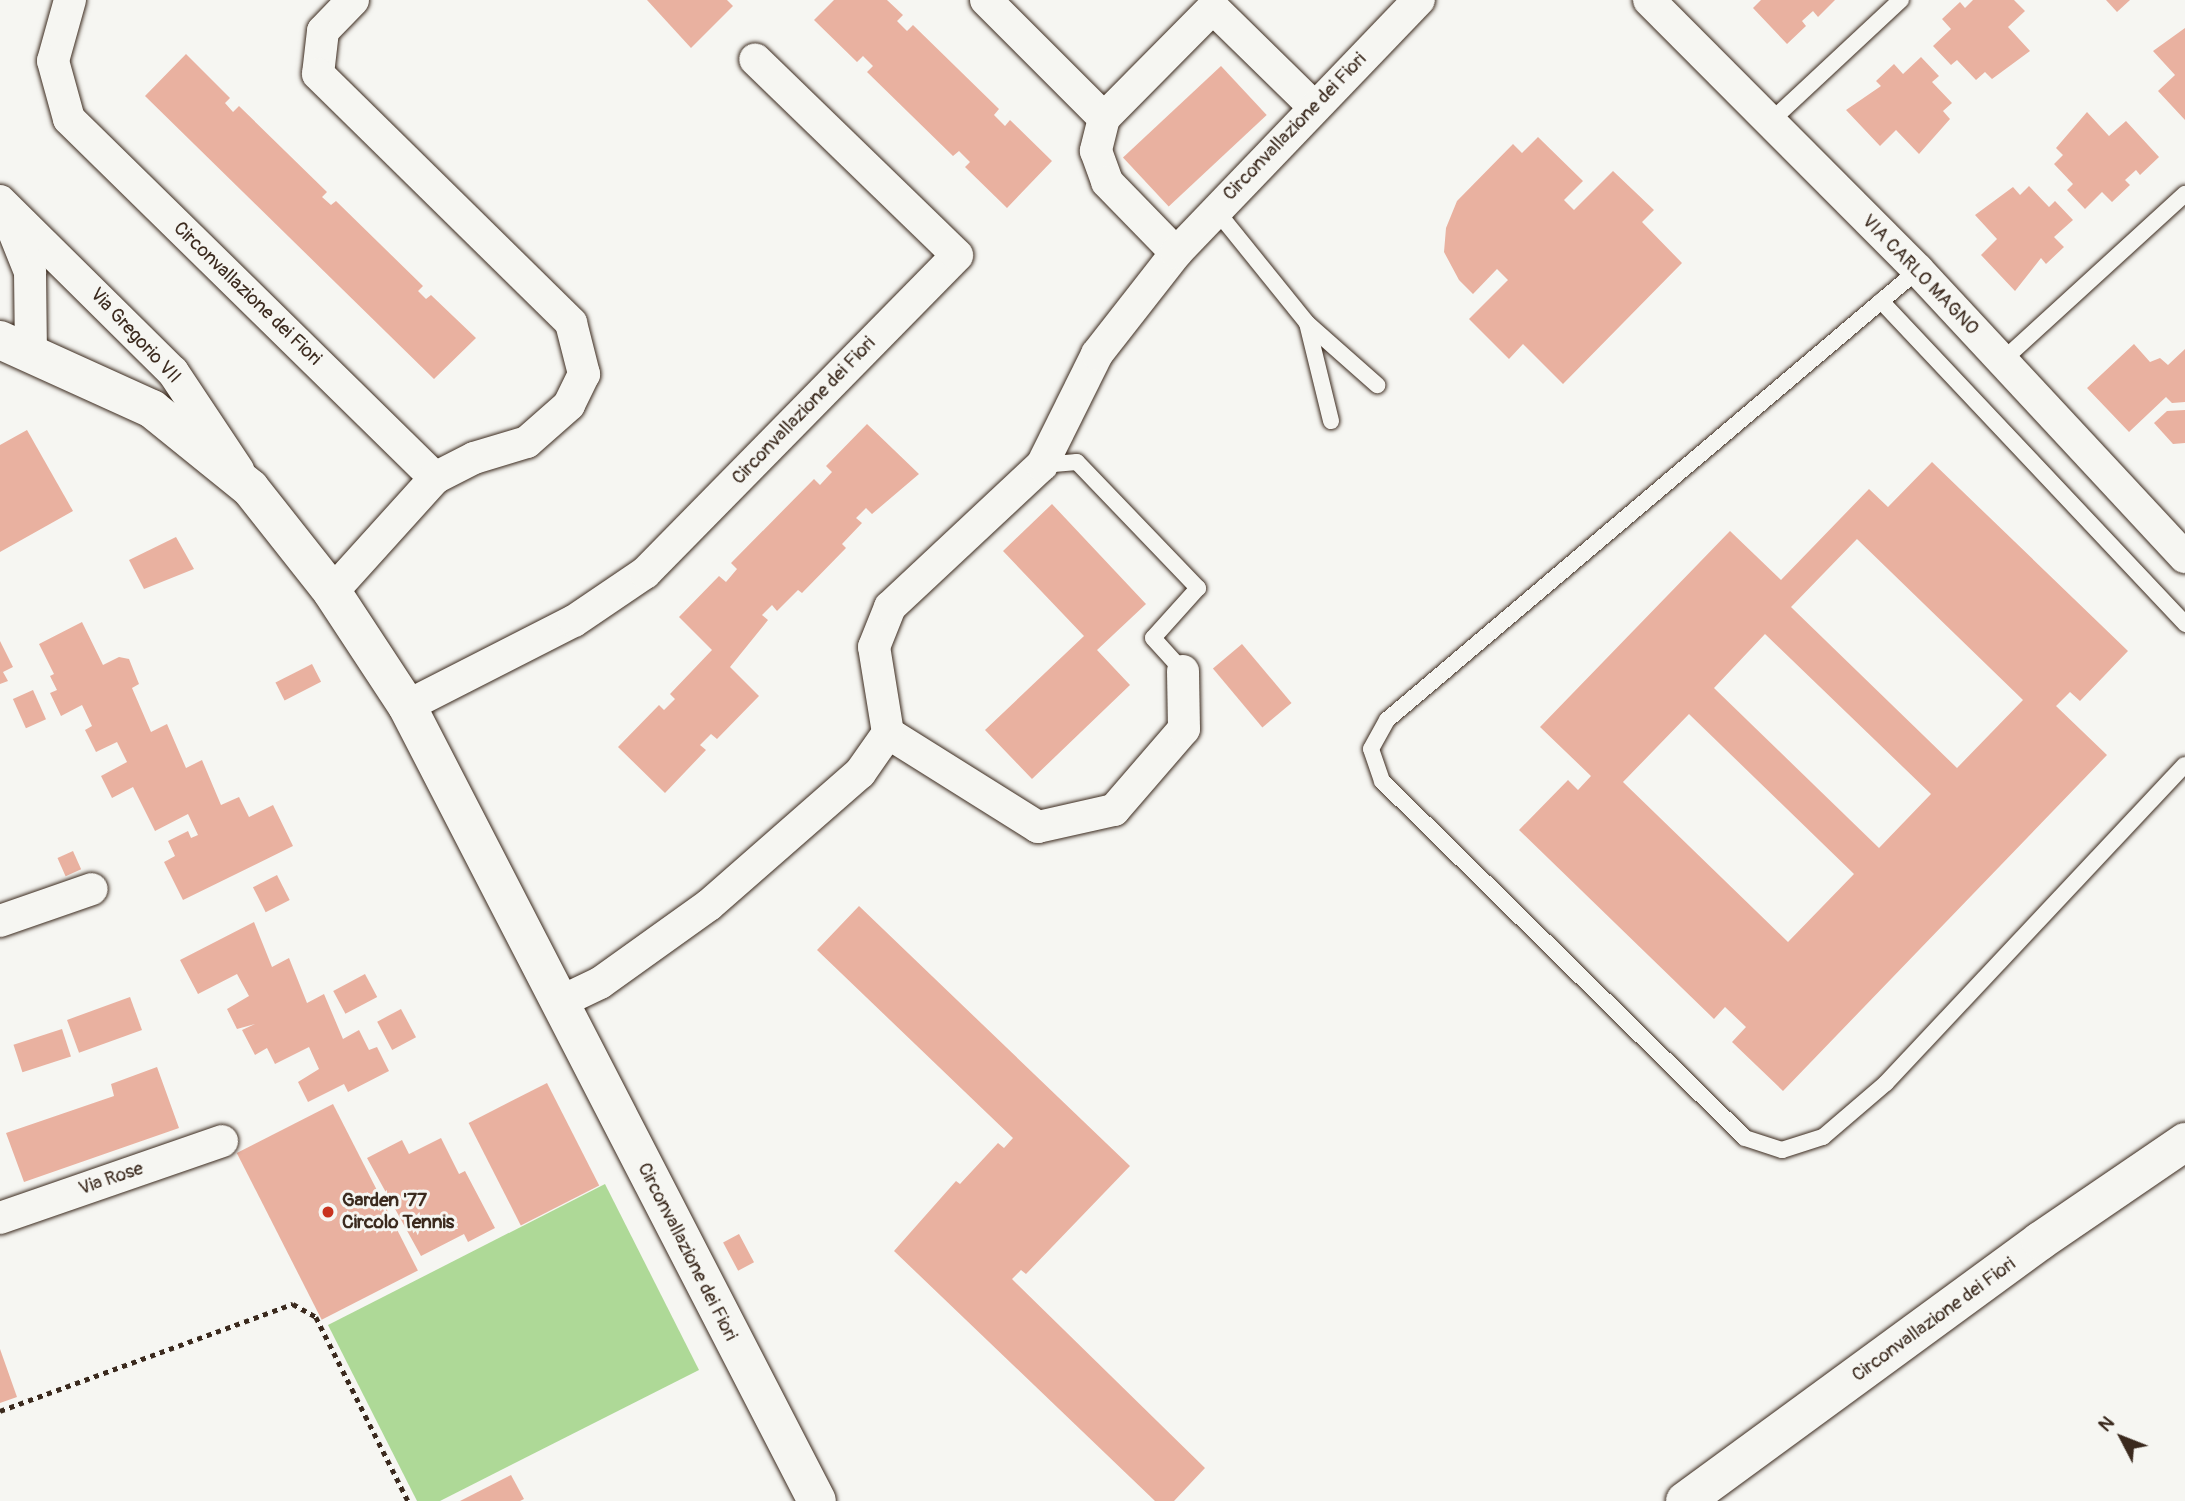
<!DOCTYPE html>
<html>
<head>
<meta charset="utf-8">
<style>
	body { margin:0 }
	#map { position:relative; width:2185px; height:1501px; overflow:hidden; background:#f6f6f2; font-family:Pangolin,sans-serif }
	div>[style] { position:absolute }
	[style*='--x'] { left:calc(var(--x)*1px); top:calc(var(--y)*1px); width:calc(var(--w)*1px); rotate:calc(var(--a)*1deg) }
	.green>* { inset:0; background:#aed997 }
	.building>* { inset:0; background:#e9b1a0; transform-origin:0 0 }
	.path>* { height:4.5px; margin-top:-2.25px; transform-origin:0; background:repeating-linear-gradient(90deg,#3b2a1e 0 5px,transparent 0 10px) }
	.roads { filter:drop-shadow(0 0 2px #3b2a1e) drop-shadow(0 0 2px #3b2a1e) }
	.lane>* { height:16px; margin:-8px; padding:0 8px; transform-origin:8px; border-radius:8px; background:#f6f6f2 }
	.street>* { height:32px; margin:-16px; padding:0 16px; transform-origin:16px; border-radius:16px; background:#f6f6f2 }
	.secondary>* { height:38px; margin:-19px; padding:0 19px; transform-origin:19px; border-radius:19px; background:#f6f6f2 }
	.dots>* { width:19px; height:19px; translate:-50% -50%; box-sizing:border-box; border:4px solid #f6f6f2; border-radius:50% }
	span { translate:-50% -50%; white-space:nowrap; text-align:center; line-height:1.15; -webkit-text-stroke:6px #f6f6f2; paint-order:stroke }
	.street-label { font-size:19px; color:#3b2a1e }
	.poi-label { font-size:19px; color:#3b2a1e; font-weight:700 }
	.left { translate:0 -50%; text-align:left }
	.north { position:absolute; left:2087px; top:1403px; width:70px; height:70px; -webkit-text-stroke:5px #f6f6f2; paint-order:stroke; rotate:312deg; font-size:19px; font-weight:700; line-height:28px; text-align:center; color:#3b2a1e }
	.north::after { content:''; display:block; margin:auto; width:24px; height:32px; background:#3b2a1e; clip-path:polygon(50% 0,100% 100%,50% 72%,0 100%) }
</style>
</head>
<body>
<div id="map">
	<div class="green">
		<div style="clip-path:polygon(605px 1184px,699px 1370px,440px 1501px,417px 1501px,328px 1325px)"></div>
	</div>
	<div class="building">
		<div style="clip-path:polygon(647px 0,727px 0,733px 6px,691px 48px)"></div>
		<div style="clip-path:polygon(834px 0,887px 0,903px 15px,897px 21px,907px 31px,913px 25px,999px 109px,994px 115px,1005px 126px,1010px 120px,1052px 161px,1007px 208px,965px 167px,970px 162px,959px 151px,953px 156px,867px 72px,873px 66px,863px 56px,857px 62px,814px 20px)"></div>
		<div style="clip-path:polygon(1761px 0,1835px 0,1818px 17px,1813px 11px,1802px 21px,1806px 26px,1787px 44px,1753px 8px)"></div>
		<div style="clip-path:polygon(1973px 0,2014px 0,2025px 11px,2008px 27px,2030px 51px,1992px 79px,1985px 72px,1976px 80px,1957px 60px,1951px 65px,1933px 46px,1951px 29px,1942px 19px,1960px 2px,1965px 8px)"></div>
		<div style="clip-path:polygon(2106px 0,2130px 0,2117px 12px)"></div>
		<div style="clip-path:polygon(2185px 28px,2185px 120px,2158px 91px,2175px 75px,2153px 51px)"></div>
		<div style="clip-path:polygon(186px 54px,230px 98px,225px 103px,233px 112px,239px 106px,327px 192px,322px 197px,331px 205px,336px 201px,423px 286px,418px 291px,426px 299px,431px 295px,476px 338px,434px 379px,145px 96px)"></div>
		<div style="clip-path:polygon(1921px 57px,1939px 76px,1932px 82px,1952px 103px,1943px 111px,1950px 119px,1919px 154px,1896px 130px,1880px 146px,1846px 110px,1881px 86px,1876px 81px,1894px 64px,1903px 74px)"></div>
		<div style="left:1221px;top:66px;width:67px;height:134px;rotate:47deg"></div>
		<div style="clip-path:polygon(2087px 112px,2109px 136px,2126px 121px,2159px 157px,2140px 175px,2136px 170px,2125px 180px,2130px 185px,2112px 202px,2102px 192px,2085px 209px,2067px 190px,2073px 184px,2054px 164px,2063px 155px,2056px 148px)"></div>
		<div style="clip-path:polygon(1538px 137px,1583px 181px,1564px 200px,1574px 210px,1613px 171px,1654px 210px,1642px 222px,1682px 263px,1563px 384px,1523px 344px,1509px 359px,1469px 319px,1508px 280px,1497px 269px,1473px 294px,1459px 280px,1444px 252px,1446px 228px,1457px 201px,1513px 144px,1522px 153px)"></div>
		<div style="clip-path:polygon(2029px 186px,2049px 207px,2055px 201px,2073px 220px,2054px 237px,2064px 247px,2046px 264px,2041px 258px,2015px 291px,1981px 255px,1997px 239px,1975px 215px,2013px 187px,2020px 195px)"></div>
		<div style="clip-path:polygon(2134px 344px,2150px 362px,2160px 358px,2168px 365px,2185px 349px,2185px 402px,2172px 403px,2166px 397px,2129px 432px,2087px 388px)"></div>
		<div style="clip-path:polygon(2185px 410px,2185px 443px,2173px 444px,2154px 423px,2167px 411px)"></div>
		<div style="clip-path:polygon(867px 424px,919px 474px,872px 514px,866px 508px,856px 518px,862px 523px,842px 544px,846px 548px,802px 593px,798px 590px,777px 611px,772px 605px,762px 615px,768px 620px,730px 667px,759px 696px,717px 739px,711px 734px,700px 745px,706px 750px,665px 793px,618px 747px,659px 705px,664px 710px,675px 699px,670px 694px,712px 650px,679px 617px,719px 576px,726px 582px,737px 569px,731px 563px,814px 479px,820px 485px,832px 472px,826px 466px)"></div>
		<div style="clip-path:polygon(27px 430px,73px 511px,0 552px,0 445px)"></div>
		<div style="clip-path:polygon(evenodd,1932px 462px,2128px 651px,2080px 701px,2070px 692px,2056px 706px,2107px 755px,1783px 1091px,1732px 1042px,1746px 1027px,1725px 1007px,1714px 1019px,1519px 830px,1568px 780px,1578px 790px,1591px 776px,1540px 727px,1730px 531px,1781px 580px,1869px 489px,1888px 507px,1932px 462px,1857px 539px,2023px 700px,1957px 768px,1791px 607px,1857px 539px,1932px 462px,1765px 634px,1931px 794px,1879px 848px,1714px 688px,1765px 634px,1932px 462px,1689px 714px,1854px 874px,1788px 942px,1623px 782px,1689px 714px)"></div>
		<div style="clip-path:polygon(1052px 504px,1146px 604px,1097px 650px,1130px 685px,1032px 779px,985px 730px,1084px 636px,1003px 551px)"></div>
		<div style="clip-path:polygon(176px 537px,194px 569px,144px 589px,129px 560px)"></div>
		<div style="clip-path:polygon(82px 622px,103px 665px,119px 657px,129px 659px,139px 684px,132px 688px,151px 732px,167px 724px,186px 768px,202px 760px,221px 805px,239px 797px,249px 817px,273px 805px,293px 846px,183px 900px,164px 862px,175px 856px,168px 841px,188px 831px,191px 838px,198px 835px,188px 814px,155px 831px,133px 787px,112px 798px,101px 776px,127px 762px,117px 742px,96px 752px,85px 730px,92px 726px,82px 705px,61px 716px,50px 693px,57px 690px,50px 676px,54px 674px,39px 644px)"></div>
		<div style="clip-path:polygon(0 641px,13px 667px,3px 672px,8px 681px,0 684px)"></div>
		<div style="left:1242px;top:644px;width:77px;height:38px;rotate:50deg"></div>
		<div style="left:312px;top:664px;width:20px;height:41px;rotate:63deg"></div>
		<div style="left:33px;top:690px;width:32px;height:22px;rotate:66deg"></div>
		<div style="left:73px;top:851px;width:20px;height:17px;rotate:66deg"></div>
		<div style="left:277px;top:875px;width:28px;height:27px;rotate:63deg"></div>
		<div style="clip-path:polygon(859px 906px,1130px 1166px,1026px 1274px,1021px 1270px,1012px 1279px,1205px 1468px,1174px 1501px,1155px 1501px,894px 1251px,956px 1181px,960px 1184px,998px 1143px,1004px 1148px,1013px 1138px,817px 950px)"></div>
		<div style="clip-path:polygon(254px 922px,272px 967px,289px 958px,307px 1003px,324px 994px,343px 1039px,359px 1030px,369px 1050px,377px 1047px,389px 1071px,348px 1092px,344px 1084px,308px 1102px,298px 1082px,319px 1069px,309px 1047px,275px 1064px,267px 1048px,255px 1055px,242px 1030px,255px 1024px,237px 1029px,227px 1009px,249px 996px,237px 974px,198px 994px,180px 960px)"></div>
		<div style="left:365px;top:974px;width:26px;height:36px;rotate:62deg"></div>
		<div style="left:130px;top:997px;width:35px;height:67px;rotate:70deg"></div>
		<div style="left:401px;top:1009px;width:32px;height:27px;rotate:62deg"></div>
		<div style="left:62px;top:1029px;width:29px;height:51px;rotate:72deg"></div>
		<div style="clip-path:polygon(157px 1067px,179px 1128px,24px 1182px,6px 1133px,114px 1096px,111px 1084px)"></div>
		<div style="left:547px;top:1083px;width:115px;height:88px;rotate:63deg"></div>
		<div style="left:333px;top:1104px;width:187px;height:108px;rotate:63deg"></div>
		<div style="clip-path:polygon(441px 1138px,459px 1174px,465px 1171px,495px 1228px,468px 1242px,464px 1234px,421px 1256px,367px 1158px,402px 1140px,409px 1154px)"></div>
		<div style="left:739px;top:1234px;width:32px;height:18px;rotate:62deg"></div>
		<div style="clip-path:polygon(0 1349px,17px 1397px,0 1403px)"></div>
		<div style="clip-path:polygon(511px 1475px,524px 1499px,520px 1501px,460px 1501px)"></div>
	</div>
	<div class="path">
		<div style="--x:0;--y:1411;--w:312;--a:-20.1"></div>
		<div style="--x:293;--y:1304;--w:26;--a:29"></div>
		<div style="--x:316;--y:1317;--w:206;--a:63.4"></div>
	</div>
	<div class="roads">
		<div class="lane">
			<div style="--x:1770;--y:122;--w:179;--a:-43"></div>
			<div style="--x:1215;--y:209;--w:146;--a:51.1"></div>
			<div style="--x:1307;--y:323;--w:94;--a:41.5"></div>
			<div style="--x:1918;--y:270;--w:696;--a:139.72"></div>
			<div style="--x:1387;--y:720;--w:33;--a:119"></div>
			<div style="--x:1371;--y:749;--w:34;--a:71"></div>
			<div style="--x:1382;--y:781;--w:509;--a:44.52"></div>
			<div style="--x:1745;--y:1138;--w:39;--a:18"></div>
			<div style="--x:1782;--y:1150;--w:43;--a:-17.6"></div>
			<div style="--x:1823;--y:1137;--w:83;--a:-40.6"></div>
			<div style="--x:1886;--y:1083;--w:436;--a:-46.8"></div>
			<div style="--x:1881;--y:301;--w:444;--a:46.7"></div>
			<div style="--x:1307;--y:323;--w:101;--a:76.2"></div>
			<div style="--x:2002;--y:361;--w:248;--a:-42.4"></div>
			<div style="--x:1042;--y:465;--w:35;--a:-5"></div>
			<div style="--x:1077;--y:462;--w:175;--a:46.2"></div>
			<div style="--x:1198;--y:588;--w:67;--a:132"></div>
			<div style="--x:1153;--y:638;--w:45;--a:47.7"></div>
		</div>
		<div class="street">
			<div style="--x:70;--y:0;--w:63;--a:105.6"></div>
			<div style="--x:53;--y:61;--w:60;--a:74.6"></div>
			<div style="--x:69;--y:119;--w:513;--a:44.45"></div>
			<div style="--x:435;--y:478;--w:154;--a:132.1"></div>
			<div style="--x:353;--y:0;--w:43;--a:134.1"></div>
			<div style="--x:323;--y:31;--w:43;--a:96.6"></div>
			<div style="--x:318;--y:74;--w:355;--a:44.5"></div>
			<div style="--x:571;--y:323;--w:53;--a:75.7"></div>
			<div style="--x:584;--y:374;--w:34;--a:116"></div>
			<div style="--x:569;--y:405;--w:56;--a:138.6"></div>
			<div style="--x:527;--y:442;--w:55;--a:163.2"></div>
			<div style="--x:474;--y:458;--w:44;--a:152.9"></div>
			<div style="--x:986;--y:0;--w:167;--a:45"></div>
			<div style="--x:1104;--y:118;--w:155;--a:-45.3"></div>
			<div style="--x:1213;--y:8;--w:141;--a:44.4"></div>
			<div style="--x:1649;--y:0;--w:381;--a:45.1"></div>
			<div style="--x:1918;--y:270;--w:392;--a:47.1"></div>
			<div style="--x:1104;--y:118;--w:34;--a:104"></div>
			<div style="--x:1096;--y:151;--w:33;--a:70"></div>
			<div style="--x:1107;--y:182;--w:99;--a:45.8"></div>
			<div style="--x:0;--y:201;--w:243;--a:44.7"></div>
			<div style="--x:173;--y:372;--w:118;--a:56.4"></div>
			<div style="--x:6;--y:212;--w:65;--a:68.2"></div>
			<div style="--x:30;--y:272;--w:79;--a:89.3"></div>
			<div style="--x:407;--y:706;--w:187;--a:-27"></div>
			<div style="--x:574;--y:621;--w:86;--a:-34.1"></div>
			<div style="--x:645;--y:573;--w:445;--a:-45.5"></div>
			<div style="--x:957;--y:255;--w:281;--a:-135.9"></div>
			<div style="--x:888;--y:733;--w:177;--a:32.1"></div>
			<div style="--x:1038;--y:827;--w:78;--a:-12.6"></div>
			<div style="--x:1114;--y:810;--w:107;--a:-49.2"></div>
			<div style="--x:1184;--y:729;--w:58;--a:-91"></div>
			<div style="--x:0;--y:921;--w:97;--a:-19.2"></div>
			<div style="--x:558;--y:1003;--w:47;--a:-25.5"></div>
			<div style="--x:600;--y:983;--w:134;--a:-35.6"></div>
			<div style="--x:709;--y:905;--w:201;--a:-41.2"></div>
			<div style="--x:860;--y:773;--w:49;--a:-55"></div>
			<div style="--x:888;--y:733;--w:87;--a:-99.2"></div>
			<div style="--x:874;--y:647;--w:43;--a:-68.2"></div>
			<div style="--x:890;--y:607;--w:208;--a:-43.1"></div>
			<div style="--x:1042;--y:465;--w:124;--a:-63.6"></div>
			<div style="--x:1097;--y:354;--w:128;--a:-52"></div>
			<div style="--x:1176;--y:253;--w:351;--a:-46.2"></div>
			<div style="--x:0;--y:1218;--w:235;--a:-19.1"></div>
		</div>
		<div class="secondary">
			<div style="--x:0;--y:340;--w:167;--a:24.4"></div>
			<div style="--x:152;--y:409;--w:126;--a:38.9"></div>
			<div style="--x:250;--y:488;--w:132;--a:51.7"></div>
			<div style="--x:332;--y:592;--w:136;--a:56.7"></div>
			<div style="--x:407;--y:706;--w:894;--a:62.72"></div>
			<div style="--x:1685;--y:1501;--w:440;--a:-36.2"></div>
			<div style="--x:2040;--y:1241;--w:176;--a:-34.3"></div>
		</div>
	</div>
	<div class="dots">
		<div style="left:328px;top:1212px;background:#c8321e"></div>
	</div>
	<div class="street-label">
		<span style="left:1295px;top:127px;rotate:-46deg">Circonvallazione dei Fiori</span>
		<span style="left:1920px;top:275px;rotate:46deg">VIA CARLO MAGNO</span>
		<span style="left:247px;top:294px;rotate:44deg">Circonvallazione dei Fiori</span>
		<span style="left:135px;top:336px;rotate:47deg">Via Gregorio VII</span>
		<span style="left:804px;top:411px;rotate:-46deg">Circonvallazione dei Fiori</span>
		<span style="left:111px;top:1179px;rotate:-19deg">Via Rose</span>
		<span style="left:687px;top:1252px;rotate:63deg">Circonvallazione dei Fiori</span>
		<span style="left:1934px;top:1320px;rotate:-36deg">Circonvallazione dei Fiori</span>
	</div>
	<div class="poi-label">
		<span class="left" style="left:342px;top:1212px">Garden '77<br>Circolo Tennis</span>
	</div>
	<div class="north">N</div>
</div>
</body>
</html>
